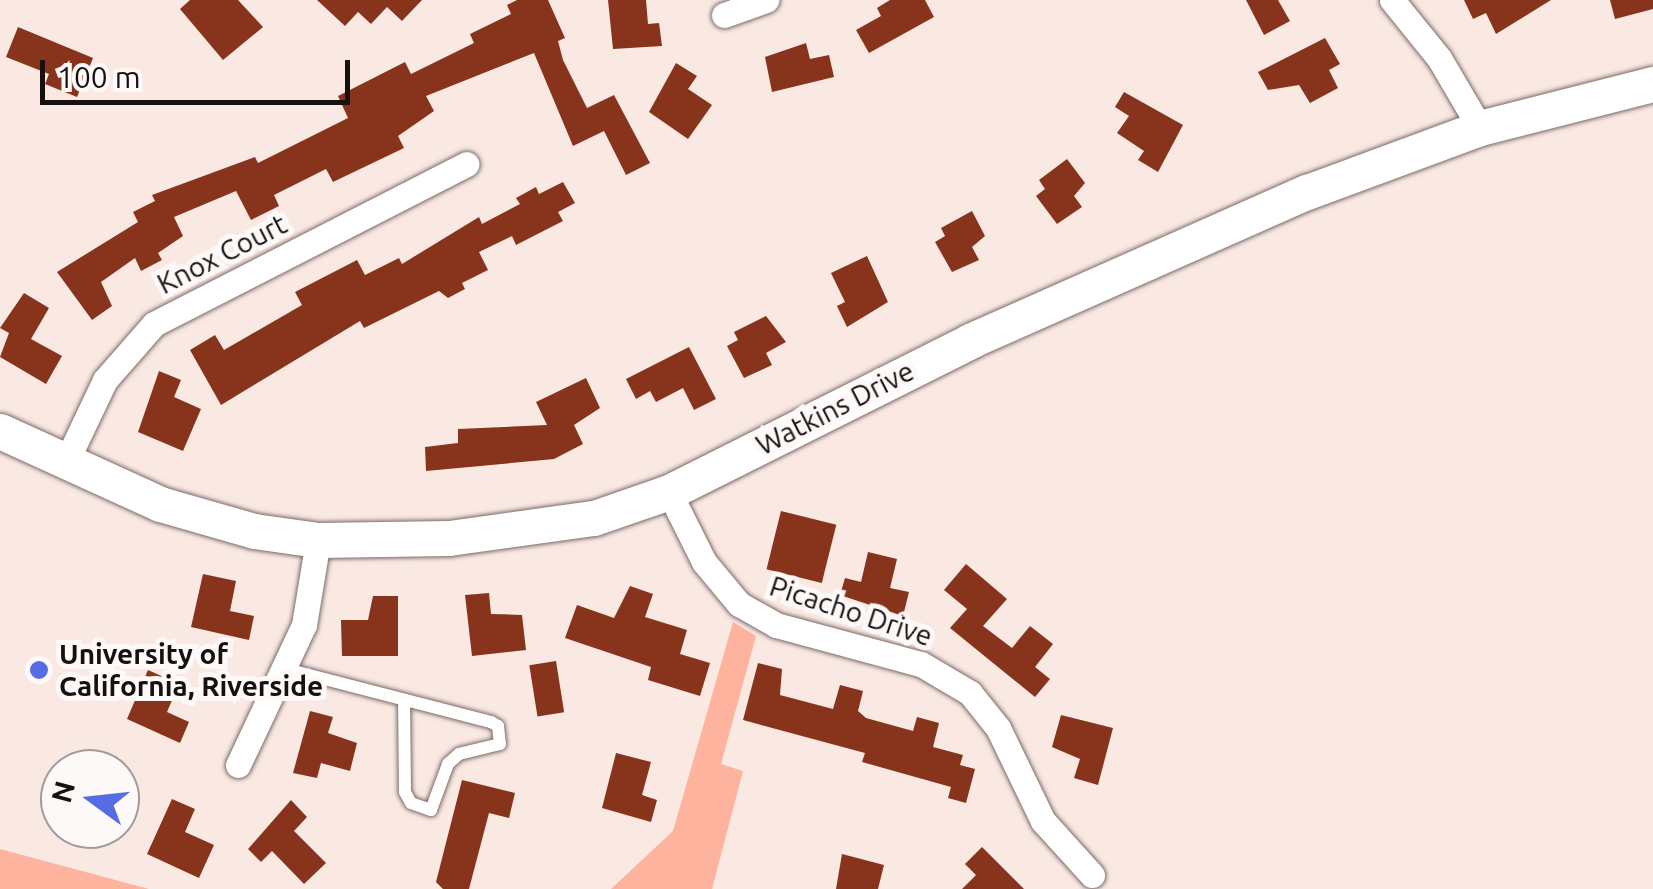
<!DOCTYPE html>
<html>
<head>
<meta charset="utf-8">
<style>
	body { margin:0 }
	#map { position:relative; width:1653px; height:889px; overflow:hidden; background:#fae8e3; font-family:Ubuntu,sans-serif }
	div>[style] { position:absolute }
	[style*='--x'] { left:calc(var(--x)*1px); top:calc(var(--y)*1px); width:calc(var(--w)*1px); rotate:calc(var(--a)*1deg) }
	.green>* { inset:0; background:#feb39e }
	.building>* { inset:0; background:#88331b; transform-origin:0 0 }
	.roads { filter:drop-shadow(0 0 2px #7b6b67) drop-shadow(0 0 2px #7b6b67) }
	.service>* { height:12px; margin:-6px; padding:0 6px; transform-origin:6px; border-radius:6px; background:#fff }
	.minor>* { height:25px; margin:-12.5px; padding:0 12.5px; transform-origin:12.5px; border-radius:12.5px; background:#fff }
	.secondary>* { height:35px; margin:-17.5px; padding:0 17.5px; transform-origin:17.5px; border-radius:17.5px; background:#fff }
	.dots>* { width:28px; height:28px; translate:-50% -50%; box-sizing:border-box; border:5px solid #fdf9f8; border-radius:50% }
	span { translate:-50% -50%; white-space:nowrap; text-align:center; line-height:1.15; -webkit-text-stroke:10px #fdf9f8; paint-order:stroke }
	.street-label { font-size:28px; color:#16100f }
	.poi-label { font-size:28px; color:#16100f; font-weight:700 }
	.left { translate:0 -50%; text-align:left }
	.north { position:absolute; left:40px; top:749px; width:100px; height:100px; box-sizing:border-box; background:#fdf9f8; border:2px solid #a19c9b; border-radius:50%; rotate:285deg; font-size:28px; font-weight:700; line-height:40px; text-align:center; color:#16100f }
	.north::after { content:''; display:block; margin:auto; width:35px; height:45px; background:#566ce2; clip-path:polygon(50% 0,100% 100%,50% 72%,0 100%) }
	.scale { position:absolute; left:40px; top:60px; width:310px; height:45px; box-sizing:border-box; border:5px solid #16100f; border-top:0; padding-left:12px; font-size:30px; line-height:35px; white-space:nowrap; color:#16100f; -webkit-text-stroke:8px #fdf9f8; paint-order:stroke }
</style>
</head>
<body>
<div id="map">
	<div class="green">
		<div style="clip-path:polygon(733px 622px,756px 636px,721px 764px,743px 771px,712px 889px,611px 889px,673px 831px)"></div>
		<div style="clip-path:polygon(0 849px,149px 889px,0 889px)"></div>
	</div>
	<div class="building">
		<div style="clip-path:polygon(190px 0,238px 0,263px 27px,223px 60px,180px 9px)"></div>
		<div style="clip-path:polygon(317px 0,422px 0,402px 21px,387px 7px,371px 24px,358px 12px,345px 26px)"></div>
		<div style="clip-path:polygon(517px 0,548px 0,565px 38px,558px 41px,563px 60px,587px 108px,614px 95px,650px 163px,626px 175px,604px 131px,573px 146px,534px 53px,426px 96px,434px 111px,398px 136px,404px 148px,333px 182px,326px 169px,274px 195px,279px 206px,251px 220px,236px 191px,174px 217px,183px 236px,158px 253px,162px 260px,141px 271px,135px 258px,101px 282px,112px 306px,92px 320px,57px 272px,138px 222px,133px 212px,155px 201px,152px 195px,255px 157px,258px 163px,348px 118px,338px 96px,405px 62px,411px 74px,474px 43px,470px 34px,511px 14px,507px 5px)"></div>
		<div style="clip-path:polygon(608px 0,646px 0,648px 24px,659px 23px,662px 46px,613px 49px)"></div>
		<div style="clip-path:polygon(890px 0,925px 0,934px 17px,869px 53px,856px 30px,881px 16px,877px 8px)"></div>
		<div style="clip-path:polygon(1246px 0,1278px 0,1290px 21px,1264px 35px)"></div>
		<div style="clip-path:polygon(1464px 0,1551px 0,1496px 34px,1486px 13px,1473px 19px)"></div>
		<div style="clip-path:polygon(1610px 0,1653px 0,1653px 9px,1615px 19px)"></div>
		<div style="clip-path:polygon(18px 27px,93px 58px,77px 97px,45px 84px,49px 74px,6px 57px)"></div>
		<div style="clip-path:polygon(1325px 38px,1340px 64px,1329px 70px,1338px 88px,1310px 103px,1299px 85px,1268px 90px,1258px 72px)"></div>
		<div style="clip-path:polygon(806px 43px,810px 59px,829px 55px,834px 77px,772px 92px,765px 57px)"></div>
		<div style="clip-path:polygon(676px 63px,697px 76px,688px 89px,712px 105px,688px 139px,649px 112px)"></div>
		<div style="clip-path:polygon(1124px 92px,1183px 125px,1158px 172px,1138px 160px,1144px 151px,1117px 133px,1129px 116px,1115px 107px)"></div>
		<div style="clip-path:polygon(1067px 159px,1085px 183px,1074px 196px,1082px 207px,1057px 224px,1036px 196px,1045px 189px,1039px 180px)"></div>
		<div style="clip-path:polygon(563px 182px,575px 203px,558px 212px,563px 221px,516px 245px,512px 236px,479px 252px,488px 270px,462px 283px,465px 289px,448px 298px,439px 291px,364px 328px,360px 321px,221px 405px,190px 350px,215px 335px,224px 350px,302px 305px,295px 292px,357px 260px,365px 275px,399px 258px,402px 264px,479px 217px,482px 224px,520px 204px,516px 198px,536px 187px,539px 194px)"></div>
		<div style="clip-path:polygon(972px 211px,985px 236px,972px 247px,979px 260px,952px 272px,935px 242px,945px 236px,941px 228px)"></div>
		<div style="clip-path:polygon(867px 256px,888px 302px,847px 327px,837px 306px,845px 302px,831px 273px)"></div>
		<div style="clip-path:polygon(24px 293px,49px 308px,31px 339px,62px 356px,46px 384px,0 357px,9px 333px,0 328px)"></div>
		<div style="clip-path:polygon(766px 316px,786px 342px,766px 353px,772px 365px,744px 378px,727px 346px,738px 340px,734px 332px)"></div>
		<div style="clip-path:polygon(689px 347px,716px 399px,694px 410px,683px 388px,656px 402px,650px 391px,636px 399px,626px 379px)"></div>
		<div style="clip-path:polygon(159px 371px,181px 380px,174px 397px,201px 409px,183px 451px,138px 432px)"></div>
		<div style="clip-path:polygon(586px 378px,600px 408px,574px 425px,583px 444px,554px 459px,426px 471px,425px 447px,458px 443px,458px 429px,547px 425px,536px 402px)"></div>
		<div style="left:781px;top:511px;width:57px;height:60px;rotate:14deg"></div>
		<div style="clip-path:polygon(868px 552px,897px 559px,890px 588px,909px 592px,903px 616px,840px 595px,845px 578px,861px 582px)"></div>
		<div style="clip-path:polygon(966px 564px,1007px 599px,983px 626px,1012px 648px,1030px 626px,1053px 644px,1035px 667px,1050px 679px,1035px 697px,950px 628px,967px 609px,944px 590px)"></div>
		<div style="clip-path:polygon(203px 574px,236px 581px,230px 611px,254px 616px,249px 640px,191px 627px)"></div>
		<div style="clip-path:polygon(630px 586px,653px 594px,645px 617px,687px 630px,680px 654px,710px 663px,700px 696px,648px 680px,651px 667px,565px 638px,577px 605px,614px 618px)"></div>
		<div style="clip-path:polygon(489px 593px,491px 614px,522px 615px,526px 650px,472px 656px,465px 595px)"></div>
		<div style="clip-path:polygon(373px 596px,398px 596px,398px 656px,342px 656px,341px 620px,368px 620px)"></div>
		<div style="left:556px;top:661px;width:52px;height:27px;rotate:81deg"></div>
		<div style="clip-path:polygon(758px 663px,782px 669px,780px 695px,833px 709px,840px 685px,863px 691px,858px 711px,866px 718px,913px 731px,917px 717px,939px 723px,933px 747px,963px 755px,960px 765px,975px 769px,966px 803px,948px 798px,951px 787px,862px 762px,865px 753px,743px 720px)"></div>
		<div style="clip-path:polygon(148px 670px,179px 684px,167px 712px,189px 722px,180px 743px,127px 719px)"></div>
		<div style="clip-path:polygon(310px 711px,333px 717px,328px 733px,357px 743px,350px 771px,321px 763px,317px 778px,293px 773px)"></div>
		<div style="clip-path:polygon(1061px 715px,1113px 728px,1098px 785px,1074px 778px,1080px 759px,1052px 747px)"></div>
		<div style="clip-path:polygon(616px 753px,651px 762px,642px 795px,657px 800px,651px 822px,602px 808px)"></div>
		<div style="clip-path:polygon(462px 780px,515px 793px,509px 818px,489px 813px,469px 889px,443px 889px,436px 882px)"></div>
		<div style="clip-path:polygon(172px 799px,195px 809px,185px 832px,214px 845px,199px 878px,147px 854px)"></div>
		<div style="clip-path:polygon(291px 800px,307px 817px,294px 831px,326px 863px,304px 884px,272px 851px,261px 862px,248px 849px)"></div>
		<div style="clip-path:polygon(982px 847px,1024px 889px,962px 889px,976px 875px,965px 864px)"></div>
		<div style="clip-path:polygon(842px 854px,884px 865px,878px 889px,836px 889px)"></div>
	</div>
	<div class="roads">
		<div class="service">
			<div style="--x:286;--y:669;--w:212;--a:14.5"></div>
			<div style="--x:491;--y:722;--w:8;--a:30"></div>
			<div style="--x:498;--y:726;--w:18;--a:84"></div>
			<div style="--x:500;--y:744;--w:42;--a:166.3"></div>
			<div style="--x:459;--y:754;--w:15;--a:138"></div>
			<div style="--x:448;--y:764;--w:49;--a:110.3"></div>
			<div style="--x:431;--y:810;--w:21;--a:-161"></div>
			<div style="--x:411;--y:803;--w:13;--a:-119"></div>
			<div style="--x:405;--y:792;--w:91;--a:-90.6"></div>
		</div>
		<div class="minor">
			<div style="--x:1392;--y:0;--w:75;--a:51"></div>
			<div style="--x:1439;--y:58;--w:81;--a:59.6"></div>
			<div style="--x:724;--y:15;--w:45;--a:-19.7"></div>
			<div style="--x:66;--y:462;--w:91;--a:-64.6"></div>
			<div style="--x:105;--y:380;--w:74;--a:-48.8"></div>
			<div style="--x:154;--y:324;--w:351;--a:-27.1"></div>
			<div style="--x:669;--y:492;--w:78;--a:63.4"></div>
			<div style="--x:704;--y:562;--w:55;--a:50.2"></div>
			<div style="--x:739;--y:604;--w:43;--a:29.6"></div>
			<div style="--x:776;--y:625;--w:150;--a:15.1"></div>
			<div style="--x:921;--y:664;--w:57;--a:30.6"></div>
			<div style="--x:970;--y:693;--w:45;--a:51.3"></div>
			<div style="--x:998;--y:728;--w:103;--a:64.2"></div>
			<div style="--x:1043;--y:821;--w:73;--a:47.8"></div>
			<div style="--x:238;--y:765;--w:155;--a:-64.8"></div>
			<div style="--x:304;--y:625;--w:86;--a:-80.6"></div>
		</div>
		<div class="secondary">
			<div style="--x:0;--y:431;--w:176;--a:24.5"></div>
			<div style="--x:160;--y:504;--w:98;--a:16"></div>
			<div style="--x:254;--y:531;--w:65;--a:8"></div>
			<div style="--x:318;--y:540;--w:131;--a:-0.9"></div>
			<div style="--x:449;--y:538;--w:146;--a:-7.9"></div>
			<div style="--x:594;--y:518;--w:79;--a:-19.1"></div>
			<div style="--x:669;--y:492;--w:337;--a:-26.6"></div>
			<div style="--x:970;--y:341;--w:368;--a:-23.9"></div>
			<div style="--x:1307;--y:192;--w:184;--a:-20.3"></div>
			<div style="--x:1480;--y:128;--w:179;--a:-14.3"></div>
		</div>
	</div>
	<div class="dots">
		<div style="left:39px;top:670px;background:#566ce2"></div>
	</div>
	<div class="street-label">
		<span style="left:222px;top:254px;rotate:-27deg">Knox Court</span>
		<span style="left:835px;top:408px;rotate:-27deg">Watkins Drive</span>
		<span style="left:851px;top:611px;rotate:18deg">Picacho Drive</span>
	</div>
	<div class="poi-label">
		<span class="left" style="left:59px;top:670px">University of<br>California, Riverside</span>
	</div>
	<div class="north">N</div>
	<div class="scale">100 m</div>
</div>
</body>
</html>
